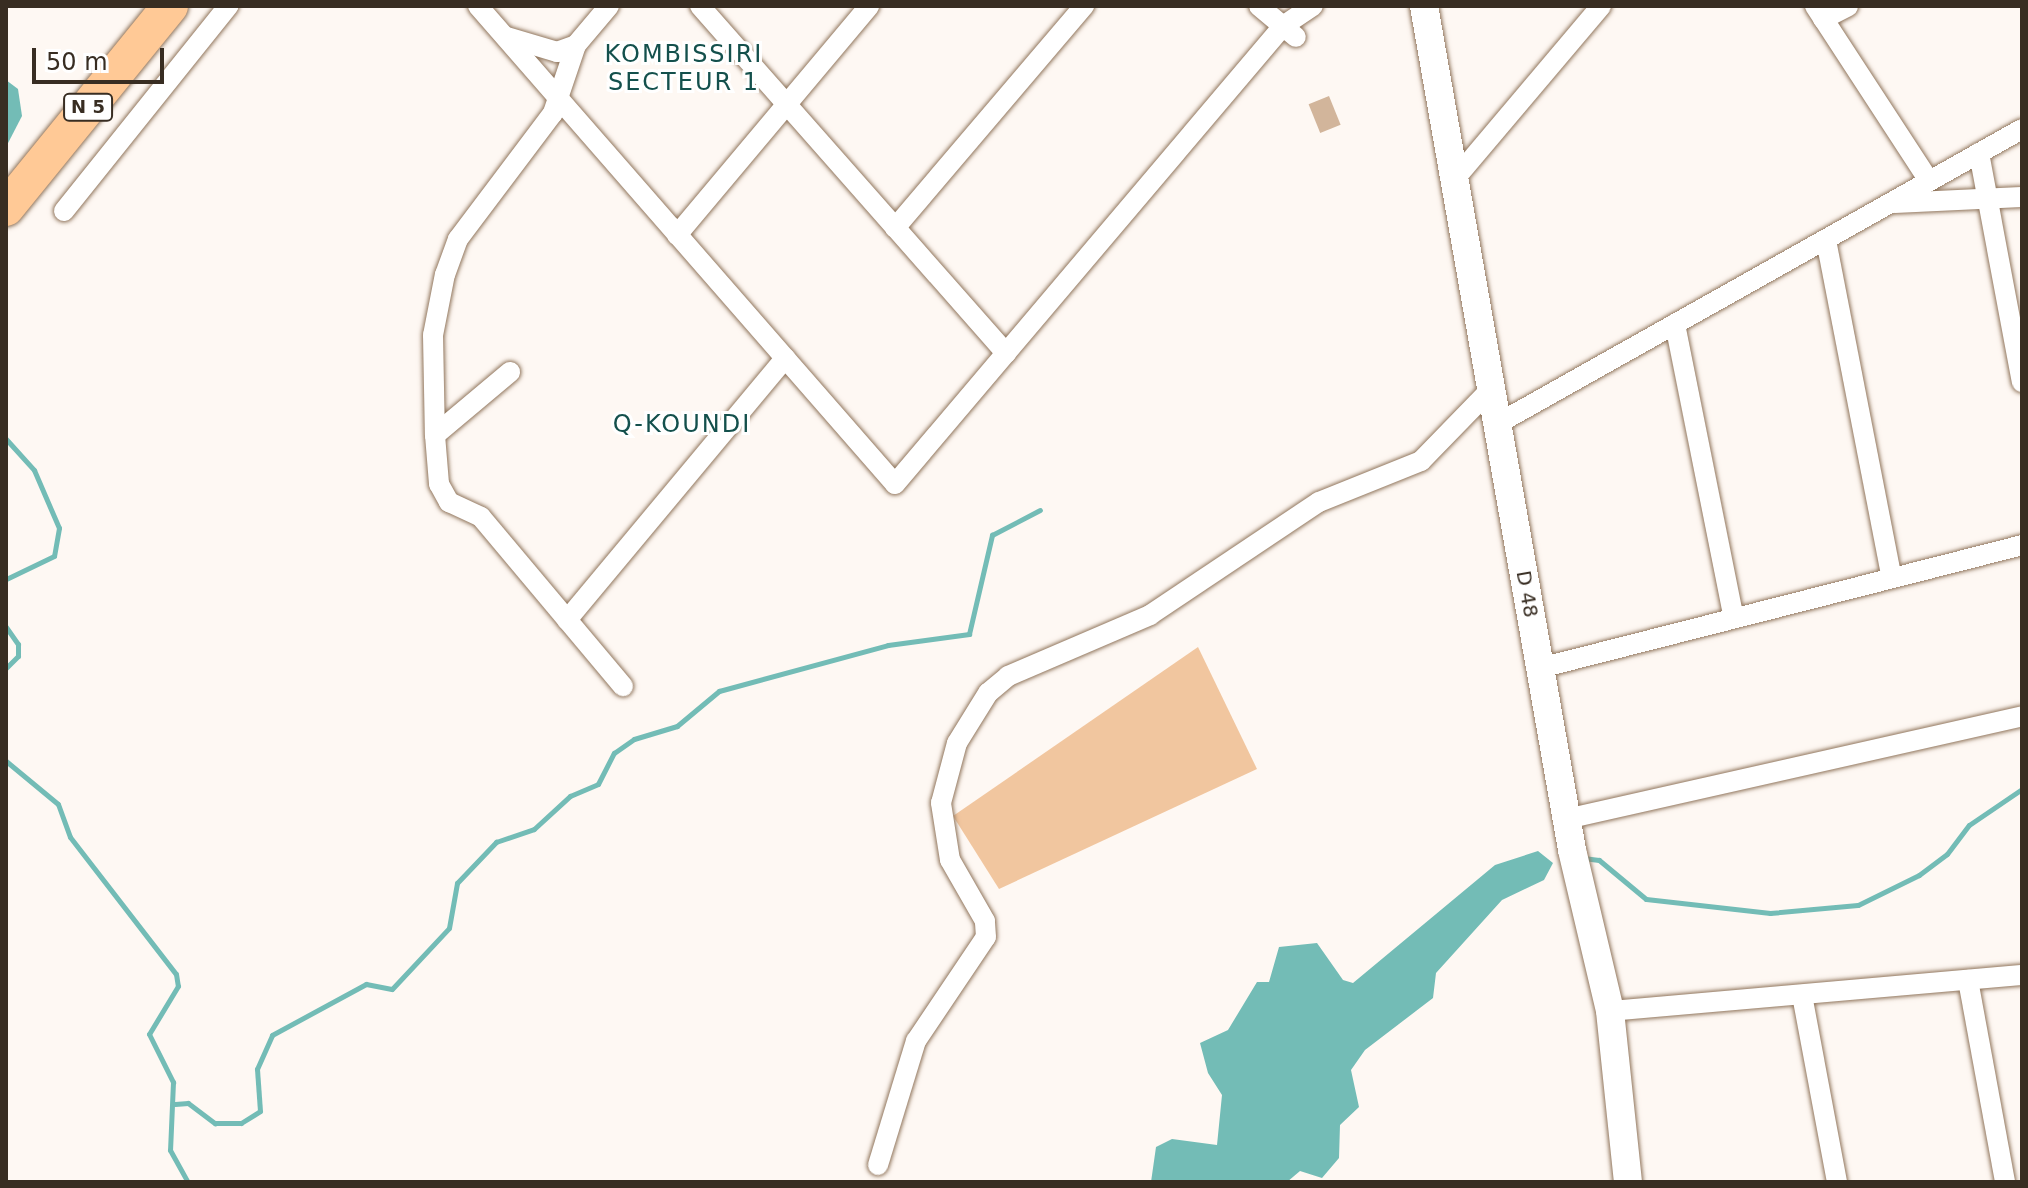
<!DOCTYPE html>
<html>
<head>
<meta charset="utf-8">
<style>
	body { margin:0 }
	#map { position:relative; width:2028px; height:1188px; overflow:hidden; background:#fef8f3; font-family:"DejaVu Sans",sans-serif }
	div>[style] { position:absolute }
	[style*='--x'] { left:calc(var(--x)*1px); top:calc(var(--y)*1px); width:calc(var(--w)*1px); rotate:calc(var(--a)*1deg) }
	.green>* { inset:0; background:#f1c69f }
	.water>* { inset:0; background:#73bcb6 }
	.stream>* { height:5px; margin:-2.5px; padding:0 2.5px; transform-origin:2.5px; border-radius:2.5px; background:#73bcb6 }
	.building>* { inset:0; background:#d2b59b; transform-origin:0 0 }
	.roads { filter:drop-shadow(0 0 2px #91765d) drop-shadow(0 0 2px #91765d) }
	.street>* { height:20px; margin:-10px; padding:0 10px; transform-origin:10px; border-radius:10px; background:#fff }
	.secondary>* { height:28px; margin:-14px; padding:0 14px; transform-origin:14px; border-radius:14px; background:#fff }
	.highway>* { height:36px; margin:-18px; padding:0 18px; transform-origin:18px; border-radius:18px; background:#ffc996 }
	span { translate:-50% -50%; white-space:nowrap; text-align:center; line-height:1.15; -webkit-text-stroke:6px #fff; paint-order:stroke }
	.shield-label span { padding:2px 6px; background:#fff; border:2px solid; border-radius:6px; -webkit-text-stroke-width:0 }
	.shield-label { font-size:18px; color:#382d22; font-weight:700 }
	.street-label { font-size:20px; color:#382d22 }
	.quarter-label { font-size:24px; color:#14504c; letter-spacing:2px }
	.frame { position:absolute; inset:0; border:8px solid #382d22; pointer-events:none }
	.scale { position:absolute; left:32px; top:48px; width:132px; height:36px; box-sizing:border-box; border:4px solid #382d22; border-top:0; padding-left:10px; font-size:24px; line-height:28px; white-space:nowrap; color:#382d22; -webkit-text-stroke:6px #fff; paint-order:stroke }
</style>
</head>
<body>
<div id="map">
	<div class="green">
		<div style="clip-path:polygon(1198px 647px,1257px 769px,999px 889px,953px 816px)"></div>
	</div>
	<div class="water">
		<div style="clip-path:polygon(6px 80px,18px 89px,22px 116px,6px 147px)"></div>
		<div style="clip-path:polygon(1538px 851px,1553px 863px,1544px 880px,1502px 900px,1436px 973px,1433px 998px,1365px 1050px,1351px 1070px,1359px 1107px,1340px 1125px,1339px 1158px,1322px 1178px,1300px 1171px,1287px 1182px,1151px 1182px,1156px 1147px,1172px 1139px,1217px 1145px,1222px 1095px,1208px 1073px,1200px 1043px,1228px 1030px,1257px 982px,1269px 982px,1279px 947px,1317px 943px,1343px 980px,1353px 983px,1495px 865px)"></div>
	</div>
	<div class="stream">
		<div style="--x:6;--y:439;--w:42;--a:47.9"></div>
		<div style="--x:34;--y:470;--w:63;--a:66.7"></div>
		<div style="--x:59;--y:528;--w:28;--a:100"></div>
		<div style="--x:54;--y:556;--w:53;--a:154.4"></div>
		<div style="--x:6;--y:627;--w:21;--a:55"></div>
		<div style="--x:18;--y:644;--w:12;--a:90"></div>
		<div style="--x:18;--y:656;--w:17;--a:135"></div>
		<div style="--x:6;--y:761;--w:67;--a:39.6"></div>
		<div style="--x:58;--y:804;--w:35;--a:70"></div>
		<div style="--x:70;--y:837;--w:173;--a:52.3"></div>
		<div style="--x:176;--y:974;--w:12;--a:81"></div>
		<div style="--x:178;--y:986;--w:56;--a:121.1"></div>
		<div style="--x:149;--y:1034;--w:54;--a:63.4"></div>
		<div style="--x:173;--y:1082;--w:68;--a:92.5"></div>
		<div style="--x:170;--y:1150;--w:37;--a:61"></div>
		<div style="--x:1583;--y:858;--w:16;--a:7"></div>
		<div style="--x:1599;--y:860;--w:61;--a:39.7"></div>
		<div style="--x:1646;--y:899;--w:125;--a:6.4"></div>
		<div style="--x:1770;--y:913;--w:88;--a:-5.2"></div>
		<div style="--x:1858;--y:905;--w:68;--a:-26.2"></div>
		<div style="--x:1919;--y:875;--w:35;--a:-37"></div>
		<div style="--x:1947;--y:854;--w:36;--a:-53"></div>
		<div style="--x:1969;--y:825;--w:64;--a:-34.2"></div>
		<div style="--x:175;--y:1104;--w:13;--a:-4"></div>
		<div style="--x:188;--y:1103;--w:34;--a:37"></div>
		<div style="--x:215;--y:1123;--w:26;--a:0"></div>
		<div style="--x:241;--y:1123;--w:22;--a:-32"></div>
		<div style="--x:260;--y:1111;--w:42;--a:-94.1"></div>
		<div style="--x:257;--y:1069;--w:37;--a:-66"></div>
		<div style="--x:272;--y:1035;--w:107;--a:-28.5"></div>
		<div style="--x:366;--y:984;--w:26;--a:11"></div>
		<div style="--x:392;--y:989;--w:83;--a:-46.9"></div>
		<div style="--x:449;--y:928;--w:46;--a:-79.9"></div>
		<div style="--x:457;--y:883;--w:57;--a:-46.4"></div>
		<div style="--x:496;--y:842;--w:40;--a:-18.9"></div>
		<div style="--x:534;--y:829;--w:49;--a:-42.5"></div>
		<div style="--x:570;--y:796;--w:30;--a:-23"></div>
		<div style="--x:598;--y:784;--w:35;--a:-63"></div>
		<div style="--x:614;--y:753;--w:24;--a:-35"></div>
		<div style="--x:634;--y:739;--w:45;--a:-16.8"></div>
		<div style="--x:677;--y:726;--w:55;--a:-39.8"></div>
		<div style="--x:719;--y:691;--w:175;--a:-15.2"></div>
		<div style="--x:888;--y:645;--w:82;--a:-7.7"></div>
		<div style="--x:969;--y:634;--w:102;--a:-76.9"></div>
		<div style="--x:992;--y:535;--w:54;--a:-27.5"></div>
	</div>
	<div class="building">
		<div style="left:1329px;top:96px;width:31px;height:22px;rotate:68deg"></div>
	</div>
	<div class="roads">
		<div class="street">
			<div style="--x:478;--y:6;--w:634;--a:48.9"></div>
			<div style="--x:895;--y:484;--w:600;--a:-49.73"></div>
			<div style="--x:1283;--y:26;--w:36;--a:-34"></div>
			<div style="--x:700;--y:6;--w:463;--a:48.6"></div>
			<div style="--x:1259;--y:6;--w:48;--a:40"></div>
			<div style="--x:1815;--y:6;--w:209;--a:56.9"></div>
			<div style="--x:1823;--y:19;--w:28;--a:-27"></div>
			<div style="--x:507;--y:37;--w:52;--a:16.7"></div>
			<div style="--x:557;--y:52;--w:20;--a:-20"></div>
			<div style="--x:576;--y:45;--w:51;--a:-49.8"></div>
			<div style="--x:576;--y:45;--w:72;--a:108.7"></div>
			<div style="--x:553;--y:113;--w:158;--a:127"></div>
			<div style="--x:458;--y:239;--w:37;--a:110"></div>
			<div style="--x:445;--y:274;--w:62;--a:101.1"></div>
			<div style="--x:433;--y:335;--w:100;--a:88.9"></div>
			<div style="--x:435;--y:435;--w:49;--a:85.3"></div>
			<div style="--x:439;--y:484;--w:21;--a:61"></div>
			<div style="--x:449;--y:502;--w:35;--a:25"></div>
			<div style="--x:481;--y:517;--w:221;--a:50"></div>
			<div style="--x:1979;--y:153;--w:233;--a:79.4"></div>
			<div style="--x:1454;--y:180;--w:228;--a:-49.8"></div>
			<div style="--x:1894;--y:203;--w:128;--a:-2.7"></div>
			<div style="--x:64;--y:211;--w:263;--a:-51.3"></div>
			<div style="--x:895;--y:228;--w:292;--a:-49.6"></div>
			<div style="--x:677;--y:235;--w:299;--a:-50"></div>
			<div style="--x:1826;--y:240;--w:344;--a:79"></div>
			<div style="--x:1675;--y:324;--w:300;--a:78.7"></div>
			<div style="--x:1497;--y:424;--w:602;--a:-29.33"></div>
			<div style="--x:435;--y:435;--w:98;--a:-40"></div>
			<div style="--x:567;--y:620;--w:341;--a:-50.2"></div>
			<div style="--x:1540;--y:668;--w:497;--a:-14.3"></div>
			<div style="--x:1566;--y:819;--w:467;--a:-12.7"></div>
			<div style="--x:1968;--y:980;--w:205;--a:79.6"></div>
			<div style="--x:1802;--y:995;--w:190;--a:79.4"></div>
			<div style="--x:1610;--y:1011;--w:414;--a:-5"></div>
			<div style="--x:878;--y:1165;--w:130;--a:-73"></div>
			<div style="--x:916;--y:1041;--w:125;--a:-56.1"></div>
			<div style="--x:986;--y:937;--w:16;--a:-94"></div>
			<div style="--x:985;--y:921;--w:70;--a:-119.8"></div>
			<div style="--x:950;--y:860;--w:58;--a:-99"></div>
			<div style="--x:941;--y:803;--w:62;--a:-75.1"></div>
			<div style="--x:957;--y:743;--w:59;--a:-58.2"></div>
			<div style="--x:988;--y:693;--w:26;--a:-40"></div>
			<div style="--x:1008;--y:676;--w:155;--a:-23.2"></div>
			<div style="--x:1150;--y:615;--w:203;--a:-33.8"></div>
			<div style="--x:1319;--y:502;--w:110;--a:-21.9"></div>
			<div style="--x:1421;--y:461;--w:100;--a:-45.8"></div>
		</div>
		<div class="secondary">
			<div style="--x:1424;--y:6;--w:857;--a:80.05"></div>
			<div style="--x:1572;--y:850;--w:165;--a:76.7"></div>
			<div style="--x:1610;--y:1011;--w:172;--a:84"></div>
		</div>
		<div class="highway">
			<div style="--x:6;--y:208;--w:260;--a:-50.9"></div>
		</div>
	</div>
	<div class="shield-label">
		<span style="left:88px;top:107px">N 5</span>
	</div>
	<div class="street-label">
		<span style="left:1527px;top:594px;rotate:80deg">D 48</span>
	</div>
	<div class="quarter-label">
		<span style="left:684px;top:69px">KOMBISSIRI<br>SECTEUR 1</span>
		<span style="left:682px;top:425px">Q-KOUNDI</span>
	</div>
	<div class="frame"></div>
	<div class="scale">50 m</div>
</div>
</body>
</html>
